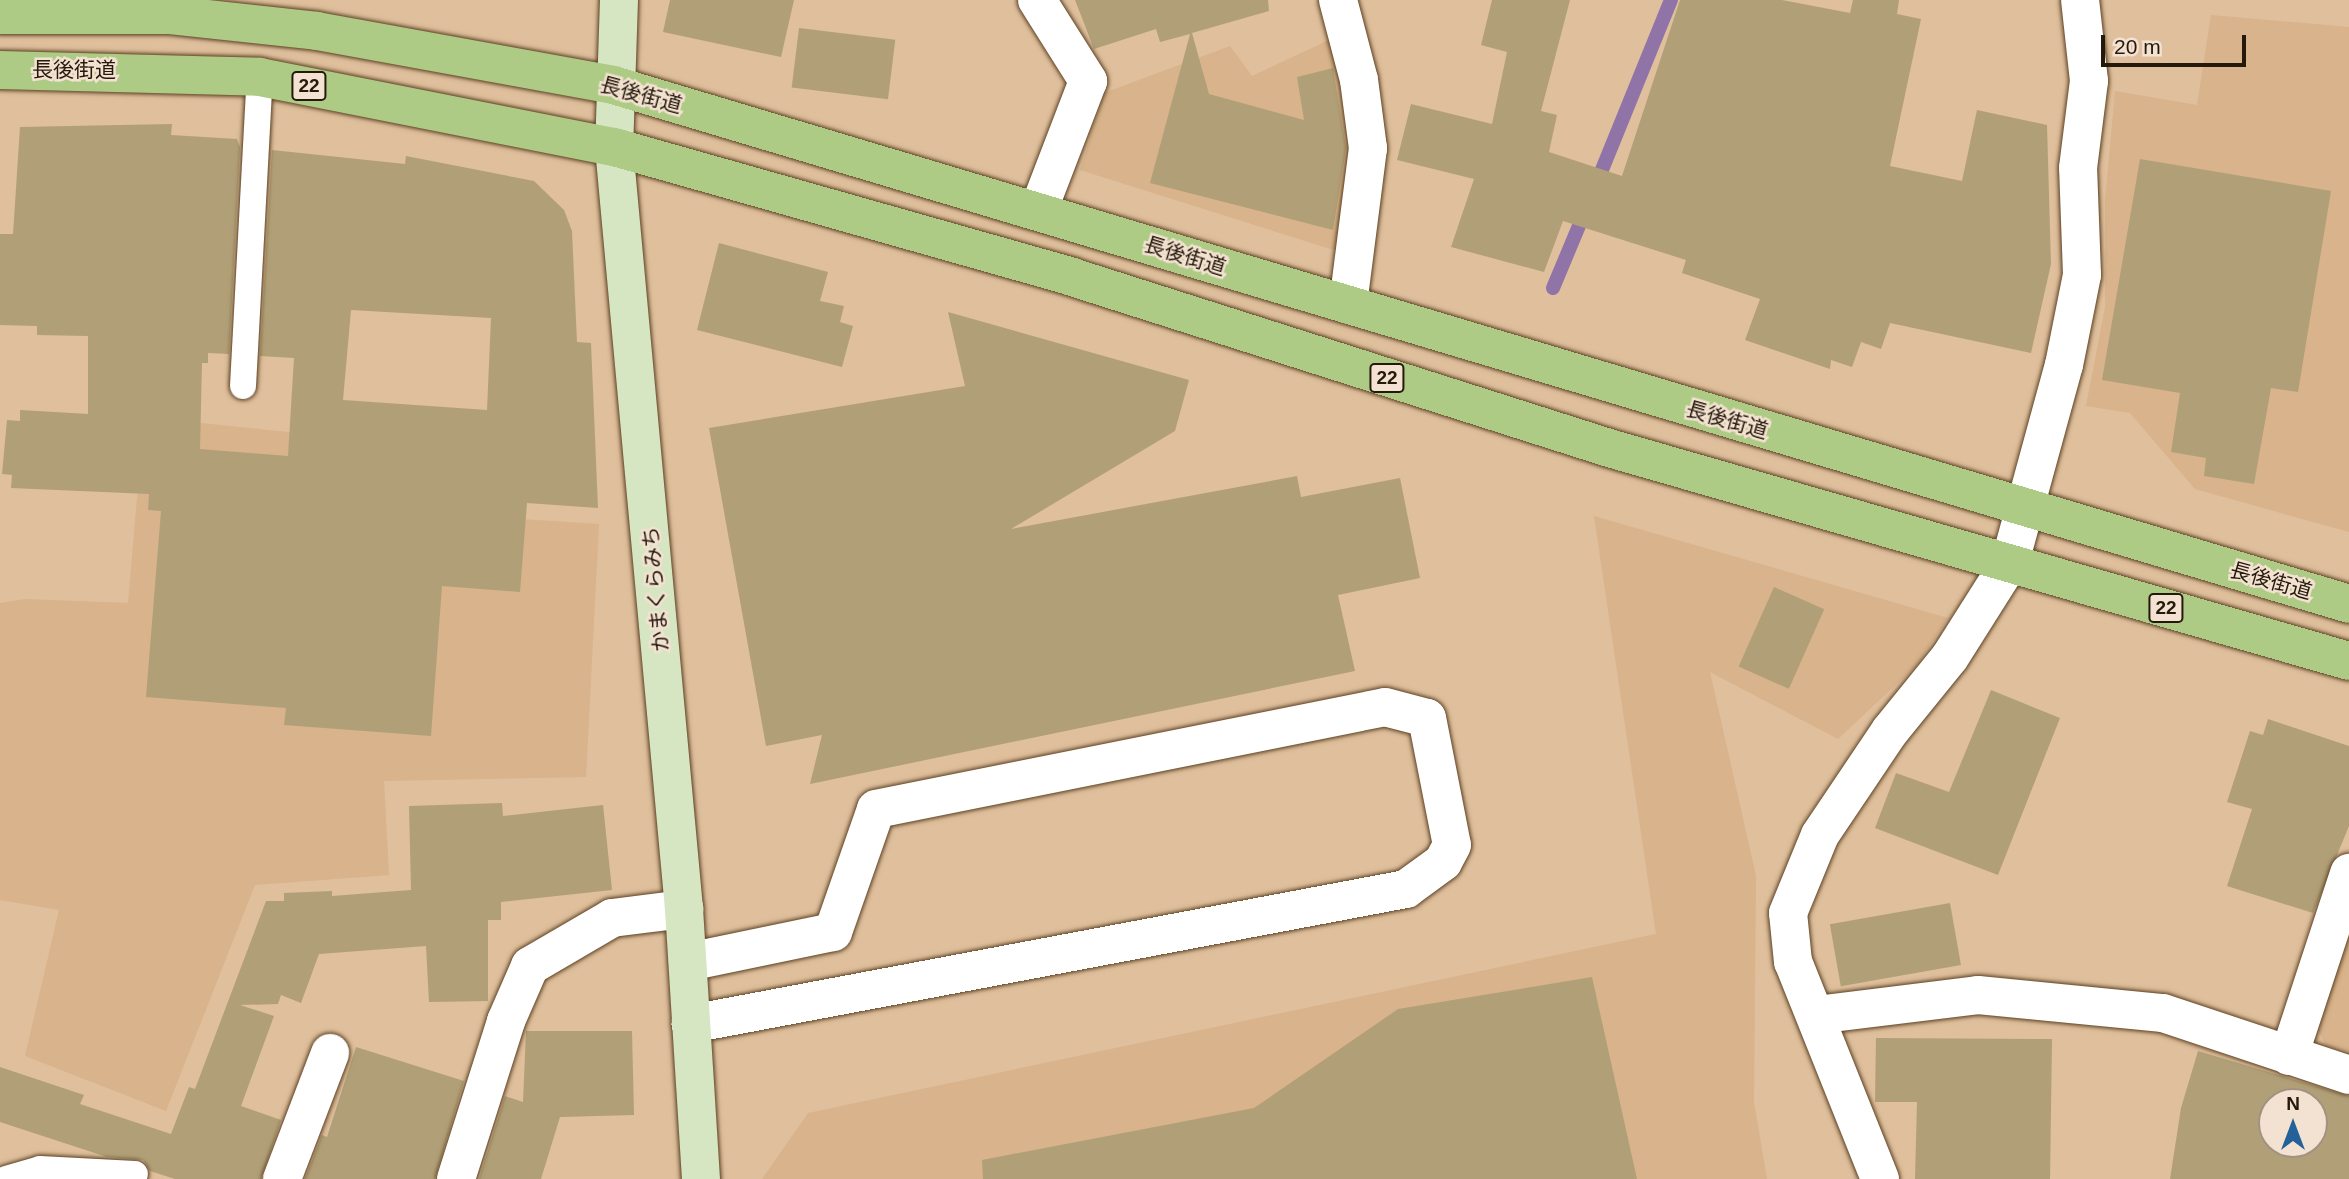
<!DOCTYPE html>
<html>
<head>
<meta charset="utf-8">
<style>
	body { margin:0 }
	#map { position:relative; width:2349px; height:1179px; overflow:hidden; background:#dfbf9c; font-family:Helvetica,"Noto Sans JP",sans-serif }
	div>[style] { position:absolute }
	[style*='--x'] { left:calc(var(--x)*1px); top:calc(var(--y)*1px); width:calc(var(--w)*1px); rotate:calc(var(--a)*1deg) }
	.built>* { inset:0; background:#d8b38b }
	.stream>* { height:14px; margin:-7px; padding:0 7px; transform-origin:7px; border-radius:7px; background:#9074a7 }
	.building>* { inset:0; background:#b1a077; transform-origin:0 0 }
	.roads { filter:drop-shadow(0 0 2px #5c4122) drop-shadow(0 0 2px #5c4122) }
	.service>* { height:26px; margin:-13px; padding:0 13px; transform-origin:13px; border-radius:13px; background:#fff }
	.minor>* { height:38px; margin:-19px; padding:0 19px; transform-origin:19px; border-radius:19px; background:#fff }
	.secondary>* { height:38px; margin:-19px; padding:0 19px; transform-origin:19px; border-radius:19px; background:#d6e5c2 }
	.primary>* { height:38px; margin:-19px; padding:0 19px; transform-origin:19px; border-radius:19px; background:#aecb85 }
	span { translate:-50% -50%; white-space:nowrap; text-align:center; line-height:1.15; -webkit-text-stroke:5px #f3e2d1; paint-order:stroke }
	.shield-label span { padding:2px 5px; background:#f3e2d1; border:2px solid; border-radius:5px; -webkit-text-stroke-width:0 }
	.shield-label { font-size:19px; color:#25190c; font-weight:700 }
	.street-label { font-size:21px; color:#25190c }
	.north { position:absolute; left:2258px; top:1088px; width:70px; height:70px; box-sizing:border-box; background:#f3e2d1; border:2px solid #a19282; border-radius:50%; rotate:0deg; font-size:19px; font-weight:700; line-height:28px; text-align:center; color:#25190c }
	.north::after { content:''; display:block; margin:auto; width:24px; height:32px; background:#246198; clip-path:polygon(50% 0,100% 100%,50% 72%,0 100%) }
	.scale { position:absolute; left:2101px; top:35px; width:145px; height:32px; box-sizing:border-box; border:4px solid #25190c; border-top:0; padding-left:9px; font-size:21px; line-height:24px; white-space:nowrap; color:#25190c; -webkit-text-stroke:5px #f3e2d1; paint-order:stroke }
</style>
</head>
<body>
<div id="map">
	<div class="built">
		<div style="clip-path:polygon(2211px 15px,2349px 27px,2349px 532px,2195px 489px,2130px 413px,2086px 406px,2105px 307px,2105px 201px,2115px 91px,2197px 105px)"></div>
		<div style="clip-path:polygon(1329px 40px,1344px 69px,1352px 165px,1337px 251px,1080px 170px,1104px 93px,1230px 46px,1252px 76px)"></div>
		<div style="clip-path:polygon(144px 417px,336px 437px,329px 507px,599px 524px,586px 777px,384px 781px,389px 875px,255px 885px,166px 1111px,25px 1056px,59px 910px,0 900px,0 603px,25px 599px,128px 603px)"></div>
		<div style="clip-path:polygon(1594px 516px,1948px 618px,1916px 666px,1838px 739px,1710px 672px,1756px 876px,1754px 1102px,1767px 1179px,762px 1179px,808px 1113px,1656px 934px)"></div>
		<div style="clip-path:polygon(2349px 935px,2349px 1052px,2326px 1046px,2318px 1029px)"></div>
	</div>
	<div class="stream">
		<div style="--x:1595;--y:187;--w:202;--a:-67.9"></div>
		<div style="--x:1553;--y:288;--w:86;--a:-67.3"></div>
	</div>
	<div class="building">
		<div style="clip-path:polygon(670px 0,794px 0,781px 57px,663px 32px)"></div>
		<div style="clip-path:polygon(1075px 0,1268px 0,1269px 11px,1192px 33px,1209px 94px,1304px 120px,1297px 77px,1333px 68px,1346px 148px,1333px 230px,1150px 183px,1190px 34px,1160px 42px,1156px 29px,1094px 49px)"></div>
		<div style="clip-path:polygon(1492px 0,1570px 0,1541px 111px,1557px 115px,1549px 152px,1622px 176px,1680px 0,1782px 0,1850px 13px,1853px 0,1899px 0,1897px 14px,1921px 19px,1890px 166px,1962px 181px,1977px 110px,2047px 125px,2051px 264px,2031px 353px,1890px 323px,1881px 349px,1861px 342px,1852px 367px,1831px 360px,1830px 369px,1745px 340px,1760px 299px,1682px 273px,1686px 260px,1563px 221px,1544px 272px,1451px 247px,1474px 179px,1397px 160px,1411px 104px,1492px 124px,1507px 52px,1481px 45px)"></div>
		<div style="left:799px;top:28px;width:97px;height:60px;rotate:7deg"></div>
		<div style="clip-path:polygon(evenodd,172px 124px,171px 135px,237px 139px,240px 147px,229px 354px,208px 353px,208px 363px,202px 363px,200px 449px,288px 456px,294px 358px,260px 356px,272px 150px,405px 164px,406px 156px,534px 181px,564px 210px,572px 231px,577px 342px,591px 343px,598px 508px,527px 503px,520px 592px,442px 586px,431px 736px,284px 725px,286px 708px,146px 697px,161px 511px,148px 510px,149px 494px,11px 488px,12px 475px,2px 474px,7px 420px,20px 421px,20px 410px,88px 414px,88px 336px,37px 335px,37px 326px,0 325px,0 234px,13px 234px,20px 127px,172px 124px,351px 310px,491px 318px,487px 410px,343px 400px,351px 310px)"></div>
		<div style="clip-path:polygon(2140px 159px,2331px 191px,2298px 392px,2271px 388px,2254px 484px,2204px 476px,2206px 458px,2171px 452px,2180px 393px,2102px 380px)"></div>
		<div style="clip-path:polygon(719px 243px,828px 272px,820px 301px,844px 306px,840px 322px,853px 326px,842px 367px,697px 330px)"></div>
		<div style="clip-path:polygon(948px 312px,1189px 380px,1175px 431px,1011px 529px,1297px 476px,1301px 497px,1400px 478px,1420px 578px,1338px 595px,1355px 671px,810px 784px,822px 735px,766px 746px,709px 428px,965px 386px)"></div>
		<div style="left:1774px;top:587px;width:55px;height:87px;rotate:24deg"></div>
		<div style="clip-path:polygon(1991px 690px,2060px 718px,1998px 875px,1875px 828px,1896px 773px,1949px 792px)"></div>
		<div style="clip-path:polygon(2268px 719px,2349px 746px,2349px 826px,2313px 913px,2227px 886px,2252px 809px,2227px 802px,2250px 731px,2263px 735px)"></div>
		<div style="clip-path:polygon(502px 803px,503px 816px,603px 805px,612px 890px,501px 902px,501px 920px,488px 920px,488px 1001px,429px 1002px,426px 946px,319px 954px,301px 1003px,281px 995px,278px 1004px,240px 1005px,274px 1016px,241px 1106px,281px 1120px,261px 1179px,175px 1179px,150px 1171px,143px 1160px,107px 1157px,0 1122px,0 1067px,84px 1095px,80px 1104px,171px 1134px,189px 1087px,195px 1089px,266px 901px,284px 901px,284px 893px,332px 891px,332px 896px,411px 890px,409px 806px)"></div>
		<div style="left:1950px;top:903px;width:63px;height:122px;rotate:80deg"></div>
		<div style="clip-path:polygon(1592px 977px,1637px 1179px,983px 1179px,982px 1160px,1254px 1108px,1398px 1009px)"></div>
		<div style="clip-path:polygon(526px 1031px,632px 1031px,634px 1115px,560px 1117px,541px 1179px,479px 1179px,505px 1096px,523px 1102px)"></div>
		<div style="clip-path:polygon(1876px 1038px,2052px 1039px,2050px 1179px,1915px 1179px,1917px 1102px,1875px 1102px)"></div>
		<div style="clip-path:polygon(356px 1047px,464px 1081px,435px 1179px,305px 1179px,322px 1135px,327px 1137px)"></div>
		<div style="clip-path:polygon(evenodd,2198px 1051px,2349px 1096px,2349px 1179px,2170px 1179px,2181px 1108px,2198px 1051px,2272px 1102px,2314px 1102px,2314px 1144px,2272px 1144px,2272px 1102px)"></div>
	</div>
	<div class="roads">
		<div class="service">
			<div style="--x:243;--y:386;--w:309;--a:-86.9"></div>
			<div style="--x:6;--y:1179;--w:35;--a:-16"></div>
			<div style="--x:40;--y:1169;--w:95;--a:3"></div>
		</div>
		<div class="minor">
			<div style="--x:1037;--y:0;--w:96;--a:57.8"></div>
			<div style="--x:1088;--y:81;--w:139;--a:111"></div>
			<div style="--x:1338;--y:0;--w:83;--a:75.3"></div>
			<div style="--x:1359;--y:80;--w:69;--a:82.5"></div>
			<div style="--x:1368;--y:148;--w:158;--a:97.3"></div>
			<div style="--x:688;--y:962;--w:148;--a:-11.7"></div>
			<div style="--x:833;--y:932;--w:130;--a:-70.7"></div>
			<div style="--x:876;--y:809;--w:519;--a:-11.33"></div>
			<div style="--x:1385;--y:707;--w:43;--a:14.7"></div>
			<div style="--x:1427;--y:718;--w:129;--a:78.9"></div>
			<div style="--x:1452;--y:845;--w:19;--a:118"></div>
			<div style="--x:1443;--y:862;--w:46;--a:143.9"></div>
			<div style="--x:1406;--y:889;--w:728;--a:169.31"></div>
			<div style="--x:1816;--y:1015;--w:163;--a:-7"></div>
			<div style="--x:1978;--y:995;--w:186;--a:5.6"></div>
			<div style="--x:2163;--y:1013;--w:196;--a:18.4"></div>
			<div style="--x:2289;--y:1056;--w:193;--a:-71.8"></div>
			<div style="--x:282;--y:1179;--w:135;--a:-69.1"></div>
			<div style="--x:456;--y:1179;--w:166;--a:-72.4"></div>
			<div style="--x:506;--y:1021;--w:60;--a:-66.4"></div>
			<div style="--x:530;--y:966;--w:95;--a:-30.3"></div>
			<div style="--x:612;--y:918;--w:73;--a:-7.1"></div>
			<div style="--x:1880;--y:1179;--w:234;--a:-111.8"></div>
			<div style="--x:1793;--y:962;--w:49;--a:-95.8"></div>
			<div style="--x:1788;--y:913;--w:84;--a:-67.7"></div>
			<div style="--x:1820;--y:835;--w:125;--a:-56.1"></div>
			<div style="--x:1890;--y:731;--w:95;--a:-51"></div>
			<div style="--x:1950;--y:657;--w:112;--a:-57.7"></div>
			<div style="--x:2010;--y:562;--w:204;--a:-74.7"></div>
			<div style="--x:2064;--y:365;--w:92;--a:-78.7"></div>
			<div style="--x:2082;--y:275;--w:107;--a:-92.1"></div>
			<div style="--x:2078;--y:168;--w:88;--a:-82.8"></div>
			<div style="--x:2089;--y:81;--w:81;--a:-96.3"></div>
		</div>
		<div class="secondary">
			<div style="--x:619;--y:0;--w:147;--a:91.9"></div>
			<div style="--x:614;--y:147;--w:765;--a:84.75"></div>
			<div style="--x:684;--y:909;--w:271;--a:86.4"></div>
		</div>
		<div class="primary">
			<div style="--x:0;--y:15;--w:170;--a:0"></div>
			<div style="--x:170;--y:15;--w:148;--a:6.2"></div>
			<div style="--x:317;--y:31;--w:301;--a:10.3"></div>
			<div style="--x:613;--y:85;--w:1812;--a:16.64"></div>
			<div style="--x:0;--y:70;--w:260;--a:1.5"></div>
			<div style="--x:260;--y:77;--w:361;--a:11.2"></div>
			<div style="--x:614;--y:147;--w:476;--a:15.8"></div>
			<div style="--x:1072;--y:277;--w:564;--a:17.66"></div>
			<div style="--x:1609;--y:448;--w:770;--a:16.06"></div>
		</div>
	</div>
	<div class="shield-label">
		<span style="left:309px;top:86px">22</span>
		<span style="left:1387px;top:378px">22</span>
		<span style="left:2166px;top:608px">22</span>
	</div>
	<div class="street-label">
		<span style="left:74px;top:70px">長後街道</span>
		<span style="left:641px;top:95px;rotate:15deg">長後街道</span>
		<span style="left:1185px;top:256px;rotate:17deg">長後街道</span>
		<span style="left:1727px;top:420px;rotate:16deg">長後街道</span>
		<span style="left:2271px;top:581px;rotate:16deg">長後街道</span>
		<span style="left:656px;top:589px;rotate:-95deg">かまくらみち</span>
	</div>
	<div class="north">N</div>
	<div class="scale">20 m</div>
</div>
</body>
</html>
